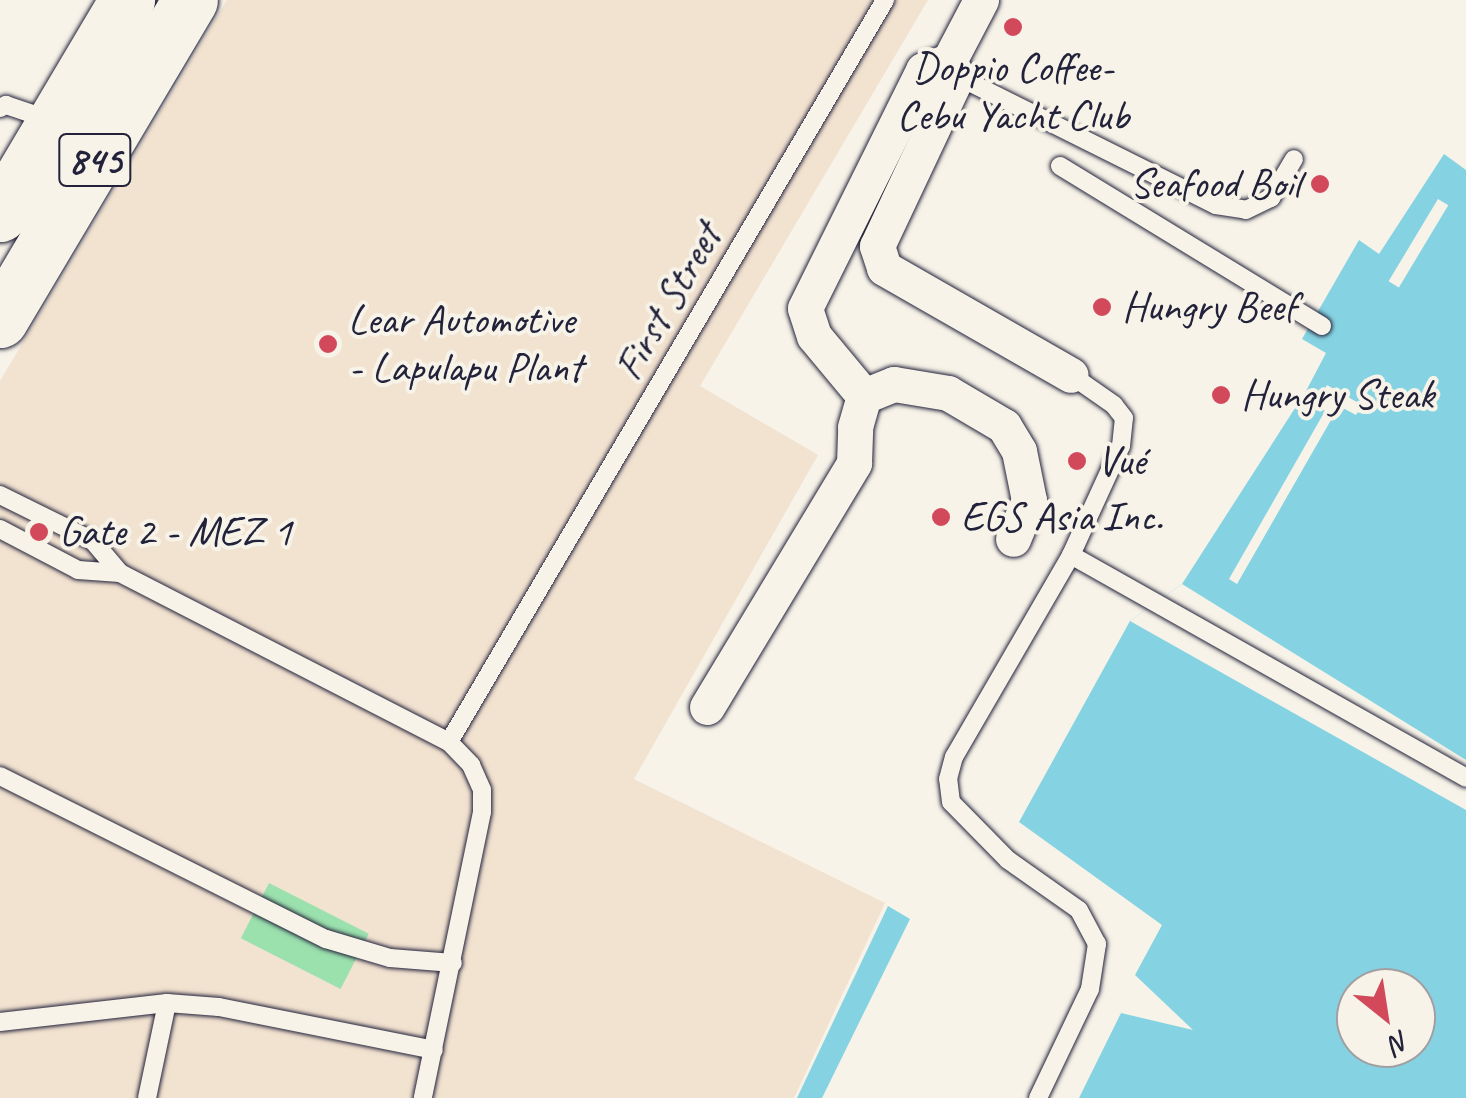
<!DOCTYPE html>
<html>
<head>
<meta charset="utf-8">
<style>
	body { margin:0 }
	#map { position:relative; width:1466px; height:1098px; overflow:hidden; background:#f7f3e8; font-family:Caveat,sans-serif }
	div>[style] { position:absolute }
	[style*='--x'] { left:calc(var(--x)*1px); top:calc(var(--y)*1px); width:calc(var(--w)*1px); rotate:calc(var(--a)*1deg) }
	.built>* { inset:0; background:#f2e2d0 }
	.green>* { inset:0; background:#9be1ae; transform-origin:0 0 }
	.water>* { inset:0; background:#85d3e2 }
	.pier>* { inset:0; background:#f7f3e8; transform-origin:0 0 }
	.roads { filter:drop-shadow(0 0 2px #22223b) drop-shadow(0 0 2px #22223b) }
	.lane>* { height:18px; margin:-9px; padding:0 9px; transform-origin:9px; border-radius:9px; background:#f7f3e8 }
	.street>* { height:35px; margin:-17.5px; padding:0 17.5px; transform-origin:17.5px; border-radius:17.5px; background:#f7f3e8 }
	.primary>* { height:55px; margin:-27.5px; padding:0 27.5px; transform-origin:27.5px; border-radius:27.5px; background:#f7f3e8 }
	.dots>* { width:28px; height:28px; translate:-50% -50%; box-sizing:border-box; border:5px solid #f7f3e8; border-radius:50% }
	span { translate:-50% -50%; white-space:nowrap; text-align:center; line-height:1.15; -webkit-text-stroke:8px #f7f3e8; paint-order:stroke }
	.shield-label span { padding:2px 8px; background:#f7f3e8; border:2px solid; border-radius:8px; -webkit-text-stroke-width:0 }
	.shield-label { font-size:40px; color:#22223b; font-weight:700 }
	.poi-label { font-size:42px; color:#22223b }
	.right { translate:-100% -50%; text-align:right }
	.left { translate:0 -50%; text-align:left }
	.street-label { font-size:42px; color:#22223b }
	.north { position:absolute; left:1336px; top:968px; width:100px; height:100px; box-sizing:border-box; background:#f7f3e8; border:2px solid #a29fa3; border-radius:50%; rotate:150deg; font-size:28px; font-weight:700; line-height:40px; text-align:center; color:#22223b }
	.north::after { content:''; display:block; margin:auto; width:35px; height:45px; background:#d1495b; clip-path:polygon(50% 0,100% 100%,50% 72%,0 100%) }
</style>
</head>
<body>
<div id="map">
	<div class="built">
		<div style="clip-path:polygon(227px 0,928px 0,700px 386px,818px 455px,634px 779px,885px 903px,794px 1098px,0 1098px,0 381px)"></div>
	</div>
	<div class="green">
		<div style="left:269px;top:883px;width:112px;height:62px;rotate:27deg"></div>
	</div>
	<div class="water">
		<div style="clip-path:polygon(evenodd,1444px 154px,1466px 170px,1466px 1098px,1079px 1098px,1121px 1013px,1193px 1030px,1135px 975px,1162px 925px,1019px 822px,1130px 621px,1182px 584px,1306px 391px,1326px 353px,1302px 339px,1359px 240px,1379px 254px,1444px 154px,1356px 988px,1416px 988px,1416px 1048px,1356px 1048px,1356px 988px)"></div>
		<div style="clip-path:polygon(888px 906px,910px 919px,822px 1098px,797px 1098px)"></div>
	</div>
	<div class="pier">
		<div style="left:1438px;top:199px;width:12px;height:96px;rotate:31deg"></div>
		<div style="clip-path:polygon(1327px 385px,1362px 405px,1356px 415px,1339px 406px,1237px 584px,1229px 579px,1325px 411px,1316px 405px)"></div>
		<div style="clip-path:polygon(1182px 584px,1466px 760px,1466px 810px,1130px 621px)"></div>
	</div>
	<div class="roads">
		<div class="lane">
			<div style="--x:957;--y:76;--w:289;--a:26.5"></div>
			<div style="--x:1216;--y:205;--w:30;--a:9"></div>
			<div style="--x:1246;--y:210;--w:28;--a:-26"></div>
			<div style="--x:1271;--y:198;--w:45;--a:-59.5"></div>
			<div style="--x:0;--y:108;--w:7;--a:-27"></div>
			<div style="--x:6;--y:105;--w:46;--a:18.8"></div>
			<div style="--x:1060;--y:166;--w:307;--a:31.4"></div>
			<div style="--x:0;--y:495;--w:104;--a:26.3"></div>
			<div style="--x:93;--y:541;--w:42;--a:49.8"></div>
			<div style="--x:120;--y:573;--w:370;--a:27.2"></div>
			<div style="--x:449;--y:742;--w:32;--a:46"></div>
			<div style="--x:471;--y:765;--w:27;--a:66"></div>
			<div style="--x:482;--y:790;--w:22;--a:90"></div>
			<div style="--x:482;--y:812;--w:292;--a:101.7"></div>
			<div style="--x:0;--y:529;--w:88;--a:27.7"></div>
			<div style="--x:78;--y:570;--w:42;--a:4.1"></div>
			<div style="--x:1071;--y:555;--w:454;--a:29.4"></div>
			<div style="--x:449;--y:742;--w:861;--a:-59.56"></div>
			<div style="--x:0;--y:776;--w:364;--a:26.6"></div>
			<div style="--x:326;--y:939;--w:67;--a:16.5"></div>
			<div style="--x:390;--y:958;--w:63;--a:4.5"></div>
			<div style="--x:0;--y:1022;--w:168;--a:-6.5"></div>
			<div style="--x:167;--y:1003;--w:52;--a:4.4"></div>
			<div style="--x:219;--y:1007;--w:219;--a:11.3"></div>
			<div style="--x:147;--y:1098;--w:97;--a:-78.1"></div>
			<div style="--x:1038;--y:1098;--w:121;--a:-64.5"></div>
			<div style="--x:1090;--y:989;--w:46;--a:-81.2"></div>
			<div style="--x:1097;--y:944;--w:38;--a:-118"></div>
			<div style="--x:1079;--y:910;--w:87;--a:-144.8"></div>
			<div style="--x:1008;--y:860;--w:81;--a:-134.5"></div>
			<div style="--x:951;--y:802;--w:23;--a:-97"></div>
			<div style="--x:948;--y:779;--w:23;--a:-75"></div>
			<div style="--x:954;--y:757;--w:233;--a:-59.9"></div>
			<div style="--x:1071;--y:555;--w:120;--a:-65.4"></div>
			<div style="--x:1121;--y:446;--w:28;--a:-84"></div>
			<div style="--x:1124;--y:418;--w:16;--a:-128"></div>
			<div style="--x:1114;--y:405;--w:52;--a:-145.1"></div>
		</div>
		<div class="street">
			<div style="--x:949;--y:61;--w:17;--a:62"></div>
			<div style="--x:957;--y:76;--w:188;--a:115.2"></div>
			<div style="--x:877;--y:246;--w:23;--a:72"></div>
			<div style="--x:884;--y:268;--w:215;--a:29.8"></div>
			<div style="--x:949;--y:61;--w:69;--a:-62.3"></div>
			<div style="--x:864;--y:396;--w:78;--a:-129.8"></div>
			<div style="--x:814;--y:336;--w:29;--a:-108"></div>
			<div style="--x:805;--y:308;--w:266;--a:-63.6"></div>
			<div style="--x:923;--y:70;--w:28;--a:-19"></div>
			<div style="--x:864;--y:396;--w:32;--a:-22"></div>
			<div style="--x:894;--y:384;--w:55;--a:9.5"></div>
			<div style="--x:948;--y:393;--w:65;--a:30.5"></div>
			<div style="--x:1004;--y:426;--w:29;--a:59"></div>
			<div style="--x:1019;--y:451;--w:50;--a:78.5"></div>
			<div style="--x:1029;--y:500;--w:42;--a:112.3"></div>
			<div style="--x:707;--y:707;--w:285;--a:-58.9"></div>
			<div style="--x:854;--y:463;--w:36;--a:-88"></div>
			<div style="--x:855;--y:427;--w:32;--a:-74"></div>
		</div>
		<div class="primary">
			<div style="--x:0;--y:214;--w:249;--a:-59.3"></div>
			<div style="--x:0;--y:320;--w:372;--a:-59.3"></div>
		</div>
	</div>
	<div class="dots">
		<div style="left:1013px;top:27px;background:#d1495b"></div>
		<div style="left:1320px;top:184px;background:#d1495b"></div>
		<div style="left:1102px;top:307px;background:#d1495b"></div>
		<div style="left:328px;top:344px;background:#d1495b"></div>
		<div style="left:1221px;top:395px;background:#d1495b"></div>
		<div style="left:1077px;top:461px;background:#d1495b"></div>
		<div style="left:941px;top:517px;background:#d1495b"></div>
		<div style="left:39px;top:532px;background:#d1495b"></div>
	</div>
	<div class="shield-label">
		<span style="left:95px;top:160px">845</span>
	</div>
	<div class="poi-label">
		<span style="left:1013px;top:92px">Doppio Coffee-<br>Cebu Yacht Club</span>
		<span class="right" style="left:1300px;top:184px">Seafood Boil</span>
		<span class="left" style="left:1122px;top:307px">Hungry Beef</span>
		<span class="left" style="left:348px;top:344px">Lear Automotive<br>- Lapulapu Plant</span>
		<span class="left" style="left:1241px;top:395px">Hungry Steak</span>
		<span class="left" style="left:1097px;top:461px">Vué</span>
		<span class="left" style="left:961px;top:517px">EGS Asia Inc.</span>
		<span class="left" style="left:59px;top:532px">Gate 2 - MEZ 1</span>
	</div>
	<div class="street-label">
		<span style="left:668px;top:302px;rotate:-60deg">First Street</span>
	</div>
	<div class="north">N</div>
</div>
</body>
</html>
